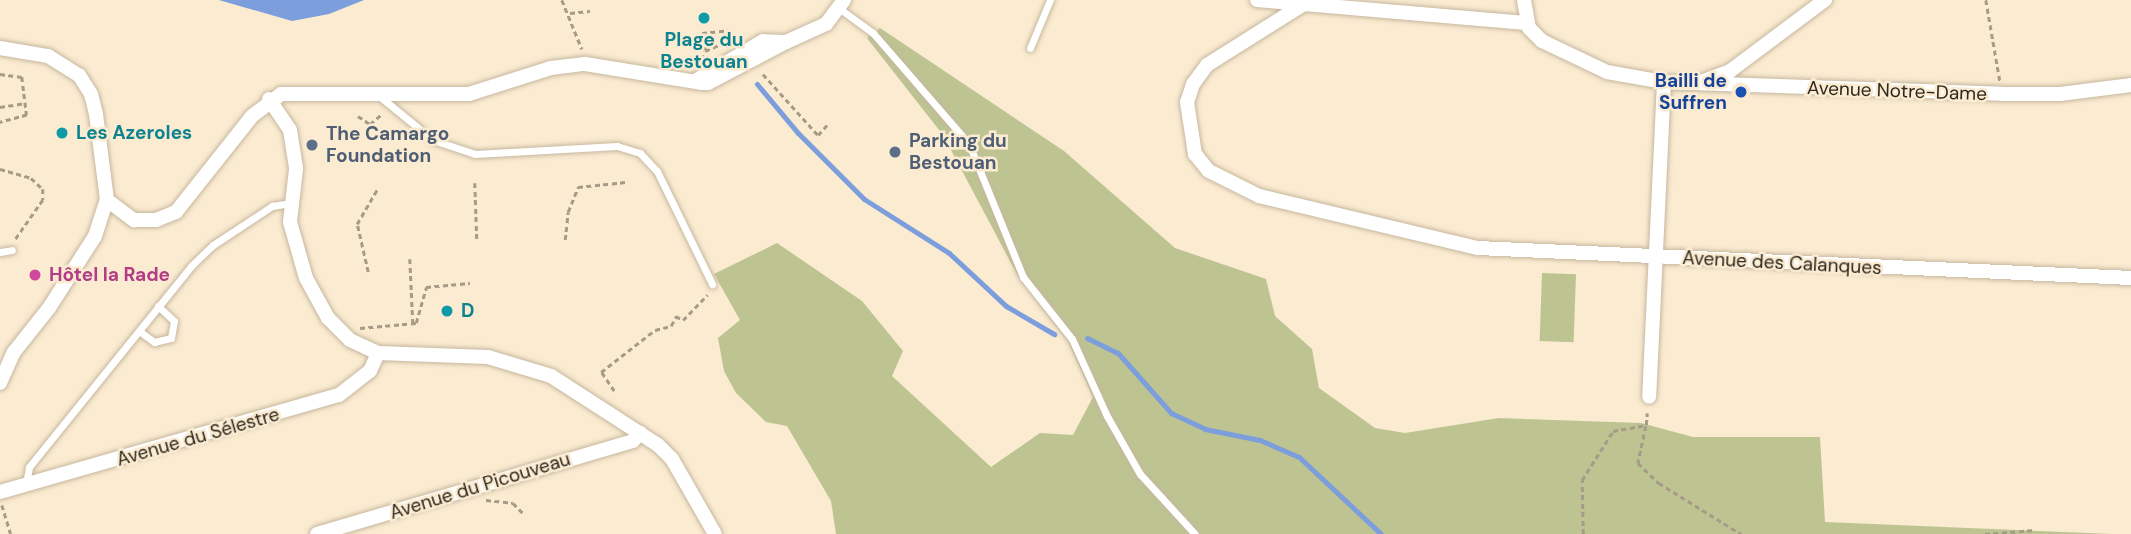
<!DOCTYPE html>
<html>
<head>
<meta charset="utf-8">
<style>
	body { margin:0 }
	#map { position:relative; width:2131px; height:534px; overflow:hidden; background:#faebd1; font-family:"DM Sans",sans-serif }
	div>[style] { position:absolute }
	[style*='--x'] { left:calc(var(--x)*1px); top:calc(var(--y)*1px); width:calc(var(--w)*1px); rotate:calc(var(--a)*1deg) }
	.green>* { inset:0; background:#bdc492; transform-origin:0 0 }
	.water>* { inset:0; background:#7c9edc }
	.stream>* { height:5px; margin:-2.5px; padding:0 2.5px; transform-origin:2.5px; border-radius:2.5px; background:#7c9edc }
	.path>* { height:2.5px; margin-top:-1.25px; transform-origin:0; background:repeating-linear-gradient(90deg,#a69b87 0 5px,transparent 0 8.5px) }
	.roads { filter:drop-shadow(0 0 2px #c6b79e) drop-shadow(0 0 2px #c6b79e) }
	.lane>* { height:7px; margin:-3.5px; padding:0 3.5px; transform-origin:3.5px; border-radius:3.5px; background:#fff }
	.street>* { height:14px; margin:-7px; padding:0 7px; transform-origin:7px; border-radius:7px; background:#fff }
	.dots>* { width:19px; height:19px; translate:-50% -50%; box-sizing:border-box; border:4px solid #faebd1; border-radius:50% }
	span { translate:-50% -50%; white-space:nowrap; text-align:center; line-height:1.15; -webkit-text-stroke:5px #faebd1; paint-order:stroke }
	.culture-label { font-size:19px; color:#0d838f; font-weight:700 }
	.left { translate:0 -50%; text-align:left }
	.transit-label { font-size:19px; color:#164399; font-weight:700 }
	.right { translate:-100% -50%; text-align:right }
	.street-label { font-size:19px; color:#2d271d }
	.service-label { font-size:19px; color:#4e5e75; font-weight:700 }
	.hotel-label { font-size:19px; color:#b23c85; font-weight:700 }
</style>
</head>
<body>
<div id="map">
	<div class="green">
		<div style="clip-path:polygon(880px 28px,1064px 151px,1175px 248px,1266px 279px,1275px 316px,1312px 349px,1319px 388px,1375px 428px,1405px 433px,1499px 418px,1641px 423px,1693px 437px,1820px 437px,1825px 522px,2112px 534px,836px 534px,831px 501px,787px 426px,766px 422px,736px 393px,724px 371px,718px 338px,740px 320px,714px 274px,777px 243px,862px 301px,903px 351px,892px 376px,991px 467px,1040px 433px,1073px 435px,1093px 397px,1068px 341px,1019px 278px,943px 135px,867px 38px)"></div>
		<div style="left:1542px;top:273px;width:34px;height:68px;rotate:2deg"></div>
	</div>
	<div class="water">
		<div style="clip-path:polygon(219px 0,364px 0,329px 14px,292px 21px)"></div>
	</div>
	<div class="stream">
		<div style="--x:757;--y:84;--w:64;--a:50.1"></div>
		<div style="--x:798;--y:133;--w:93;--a:45"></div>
		<div style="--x:864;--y:199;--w:101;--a:32.4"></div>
		<div style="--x:949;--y:253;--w:78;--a:42.9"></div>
		<div style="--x:1006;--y:306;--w:56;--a:30.3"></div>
		<div style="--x:1087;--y:338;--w:34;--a:26"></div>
		<div style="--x:1118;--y:353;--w:80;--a:48.5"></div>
		<div style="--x:1171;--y:413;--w:38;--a:25"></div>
		<div style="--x:1205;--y:429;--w:56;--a:11.3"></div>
		<div style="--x:1260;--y:440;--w:43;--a:23.6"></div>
		<div style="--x:1299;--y:457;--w:112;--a:43.2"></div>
	</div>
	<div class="path">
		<div style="--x:562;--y:0;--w:53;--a:67.8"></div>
		<div style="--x:1986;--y:0;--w:82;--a:80.2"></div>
		<div style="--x:570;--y:13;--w:20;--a:-6"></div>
		<div style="--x:705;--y:50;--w:17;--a:-100"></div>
		<div style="--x:702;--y:33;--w:27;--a:-6"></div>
		<div style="--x:729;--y:30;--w:8;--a:83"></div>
		<div style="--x:702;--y:60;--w:9;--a:-72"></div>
		<div style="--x:705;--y:51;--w:36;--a:-23"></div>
		<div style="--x:0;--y:74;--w:22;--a:8"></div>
		<div style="--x:22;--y:77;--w:38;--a:83"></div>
		<div style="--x:27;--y:115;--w:28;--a:165"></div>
		<div style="--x:763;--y:74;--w:82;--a:48"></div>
		<div style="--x:818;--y:135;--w:15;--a:-48"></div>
		<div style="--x:0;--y:107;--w:26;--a:-9"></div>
		<div style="--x:358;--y:116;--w:14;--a:34"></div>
		<div style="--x:370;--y:124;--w:16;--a:-40"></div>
		<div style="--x:0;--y:169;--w:32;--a:16"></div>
		<div style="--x:31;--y:178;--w:16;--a:43"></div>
		<div style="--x:43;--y:189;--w:11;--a:90"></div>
		<div style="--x:43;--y:200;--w:49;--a:125"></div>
		<div style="--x:475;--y:183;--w:57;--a:88"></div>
		<div style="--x:565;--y:240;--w:28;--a:-84"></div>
		<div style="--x:568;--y:212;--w:27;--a:-68"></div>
		<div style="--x:578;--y:187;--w:48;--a:-5.9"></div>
		<div style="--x:410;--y:259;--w:64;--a:87.3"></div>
		<div style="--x:368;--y:272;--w:49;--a:-102.9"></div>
		<div style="--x:357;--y:224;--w:42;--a:-59.7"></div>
		<div style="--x:360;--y:328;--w:56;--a:-5.1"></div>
		<div style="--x:416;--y:323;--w:37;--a:-74"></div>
		<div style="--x:426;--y:287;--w:44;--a:-5.2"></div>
		<div style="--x:614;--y:391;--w:23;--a:-124"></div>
		<div style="--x:601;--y:372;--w:68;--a:-37.9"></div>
		<div style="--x:655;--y:330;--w:16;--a:-14"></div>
		<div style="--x:671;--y:326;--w:11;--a:-63"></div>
		<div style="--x:676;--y:316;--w:8;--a:30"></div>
		<div style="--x:683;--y:320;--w:35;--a:-46"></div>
		<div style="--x:1646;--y:426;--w:38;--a:102"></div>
		<div style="--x:1638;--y:463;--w:29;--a:44"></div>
		<div style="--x:1659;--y:483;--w:97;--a:31.9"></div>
		<div style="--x:486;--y:500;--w:27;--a:6"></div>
		<div style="--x:513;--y:503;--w:14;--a:45"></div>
		<div style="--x:2;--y:505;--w:30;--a:73"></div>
		<div style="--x:1583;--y:534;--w:54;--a:-91.1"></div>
		<div style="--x:1582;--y:480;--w:58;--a:-57.7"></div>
		<div style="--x:1613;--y:431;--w:34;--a:-10"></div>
		<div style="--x:1646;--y:425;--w:12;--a:-85"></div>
		<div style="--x:1985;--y:534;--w:50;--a:-4.6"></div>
	</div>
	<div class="roads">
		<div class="lane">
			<div style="--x:840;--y:9;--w:41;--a:36"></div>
			<div style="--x:873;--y:33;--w:147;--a:49.1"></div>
			<div style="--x:969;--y:144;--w:144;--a:67.9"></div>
			<div style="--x:1023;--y:277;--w:79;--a:51.7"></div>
			<div style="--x:1072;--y:339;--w:85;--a:65.6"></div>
			<div style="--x:1107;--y:416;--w:67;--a:60.4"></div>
			<div style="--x:1140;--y:474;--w:81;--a:47.5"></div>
			<div style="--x:1030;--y:48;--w:52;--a:-67.4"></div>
			<div style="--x:378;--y:95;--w:71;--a:39.3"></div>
			<div style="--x:433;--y:140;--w:44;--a:18.4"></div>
			<div style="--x:475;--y:154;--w:142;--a:-3.2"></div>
			<div style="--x:617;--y:146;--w:24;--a:17"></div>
			<div style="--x:640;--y:153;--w:25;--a:47"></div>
			<div style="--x:657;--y:171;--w:126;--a:64"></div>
			<div style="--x:0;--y:252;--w:12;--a:-9"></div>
			<div style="--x:139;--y:331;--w:19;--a:36"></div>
			<div style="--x:154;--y:342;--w:17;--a:-13"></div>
			<div style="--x:171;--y:338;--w:17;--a:-80"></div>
			<div style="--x:174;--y:321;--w:22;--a:-137"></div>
			<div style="--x:26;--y:484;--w:17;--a:-80"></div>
			<div style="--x:29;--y:467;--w:258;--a:-51.1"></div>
			<div style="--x:191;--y:266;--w:30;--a:-44"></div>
			<div style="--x:213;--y:245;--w:71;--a:-33.5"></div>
			<div style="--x:272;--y:206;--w:20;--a:-9"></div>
		</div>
		<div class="street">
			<div style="--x:1257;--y:0;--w:270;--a:4.9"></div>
			<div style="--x:1524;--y:0;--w:28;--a:80"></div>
			<div style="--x:1529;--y:28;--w:18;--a:45"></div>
			<div style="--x:1542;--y:41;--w:72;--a:25.5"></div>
			<div style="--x:1607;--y:72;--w:58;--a:10"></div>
			<div style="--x:1664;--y:82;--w:315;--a:92.7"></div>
			<div style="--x:1307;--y:2;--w:118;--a:147.8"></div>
			<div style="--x:1207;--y:65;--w:24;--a:126"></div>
			<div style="--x:1193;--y:84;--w:19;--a:108"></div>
			<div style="--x:1187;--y:102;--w:53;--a:81.3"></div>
			<div style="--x:1195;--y:154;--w:22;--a:51"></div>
			<div style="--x:1209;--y:171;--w:56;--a:26.6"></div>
			<div style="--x:1259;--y:196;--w:225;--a:13.4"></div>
			<div style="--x:1478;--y:248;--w:654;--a:2.63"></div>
			<div style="--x:786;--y:42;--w:44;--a:-24.2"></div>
			<div style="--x:826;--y:24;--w:30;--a:-53"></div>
			<div style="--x:0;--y:48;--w:49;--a:9.5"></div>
			<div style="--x:48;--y:56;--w:36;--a:32"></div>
			<div style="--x:79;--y:75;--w:22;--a:58"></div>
			<div style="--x:91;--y:94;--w:21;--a:76"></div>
			<div style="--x:96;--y:114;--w:87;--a:82.7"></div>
			<div style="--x:107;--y:200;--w:34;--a:37"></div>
			<div style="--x:134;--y:220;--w:22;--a:0"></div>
			<div style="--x:156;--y:220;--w:22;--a:-22"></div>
			<div style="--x:176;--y:212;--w:122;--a:-51.6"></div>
			<div style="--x:252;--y:116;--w:36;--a:-37"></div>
			<div style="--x:281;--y:94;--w:188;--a:0"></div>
			<div style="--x:469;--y:94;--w:86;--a:-17.6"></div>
			<div style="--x:551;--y:68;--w:34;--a:-7"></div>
			<div style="--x:585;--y:64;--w:119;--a:9.2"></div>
			<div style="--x:702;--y:83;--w:6;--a:0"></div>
			<div style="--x:708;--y:83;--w:88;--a:-27.7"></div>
			<div style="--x:786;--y:42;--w:23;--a:-178"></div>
			<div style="--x:763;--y:41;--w:79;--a:149.5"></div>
			<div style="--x:1703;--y:81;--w:29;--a:-20"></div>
			<div style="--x:1730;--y:71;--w:119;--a:-36.8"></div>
			<div style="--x:1664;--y:82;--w:338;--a:2"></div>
			<div style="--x:2002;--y:94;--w:58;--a:0"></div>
			<div style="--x:2060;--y:94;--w:72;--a:-7.2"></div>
			<div style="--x:269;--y:99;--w:37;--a:56"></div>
			<div style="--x:290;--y:130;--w:39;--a:81"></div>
			<div style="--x:296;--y:169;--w:53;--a:96.5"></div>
			<div style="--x:290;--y:222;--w:58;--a:74.1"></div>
			<div style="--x:306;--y:278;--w:46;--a:61.2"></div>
			<div style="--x:328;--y:318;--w:31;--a:45"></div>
			<div style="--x:350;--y:340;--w:31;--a:25"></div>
			<div style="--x:378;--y:353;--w:110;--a:2.1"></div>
			<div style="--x:488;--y:357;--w:66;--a:16.8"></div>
			<div style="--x:551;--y:376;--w:127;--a:32.8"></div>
			<div style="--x:658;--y:445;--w:20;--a:45"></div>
			<div style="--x:672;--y:459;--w:86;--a:60.2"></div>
			<div style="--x:0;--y:383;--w:34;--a:-66"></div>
			<div style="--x:14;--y:352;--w:56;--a:-51.5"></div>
			<div style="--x:49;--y:308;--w:85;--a:-57.4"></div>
			<div style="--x:95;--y:236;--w:38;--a:-72"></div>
			<div style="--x:0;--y:492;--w:353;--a:-16"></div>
			<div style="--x:339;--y:395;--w:39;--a:-38"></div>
			<div style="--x:370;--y:371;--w:20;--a:-66"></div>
			<div style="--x:317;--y:534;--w:329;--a:-16.4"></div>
			<div style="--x:633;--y:441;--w:11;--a:-49"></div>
		</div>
	</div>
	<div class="dots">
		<div style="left:704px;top:18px;background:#0f9aa8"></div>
		<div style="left:1741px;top:92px;background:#1a4fb4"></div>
		<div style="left:62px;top:133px;background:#0f9aa8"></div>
		<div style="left:312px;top:145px;background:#5c6f8a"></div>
		<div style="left:895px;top:152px;background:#5c6f8a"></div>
		<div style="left:35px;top:275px;background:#d1479c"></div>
		<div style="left:447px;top:311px;background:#0f9aa8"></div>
	</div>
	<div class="culture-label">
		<span style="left:704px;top:51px">Plage du<br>Bestouan</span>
		<span class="left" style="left:76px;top:133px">Les Azeroles</span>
		<span class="left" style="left:461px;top:311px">D</span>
	</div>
	<div class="transit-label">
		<span class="right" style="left:1727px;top:92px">Bailli de<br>Suffren</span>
	</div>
	<div class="street-label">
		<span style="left:1897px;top:91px;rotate:2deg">Avenue Notre-Dame</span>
		<span style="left:1782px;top:263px;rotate:3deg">Avenue des Calanques</span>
		<span style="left:198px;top:437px;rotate:-16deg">Avenue du Sélestre</span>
		<span style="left:480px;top:486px;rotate:-17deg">Avenue du Picouveau</span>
	</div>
	<div class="service-label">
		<span class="left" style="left:326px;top:145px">The Camargo<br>Foundation</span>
		<span class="left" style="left:909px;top:152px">Parking du<br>Bestouan</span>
	</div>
	<div class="hotel-label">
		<span class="left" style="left:49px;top:275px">Hôtel la Rade</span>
	</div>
</div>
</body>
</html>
